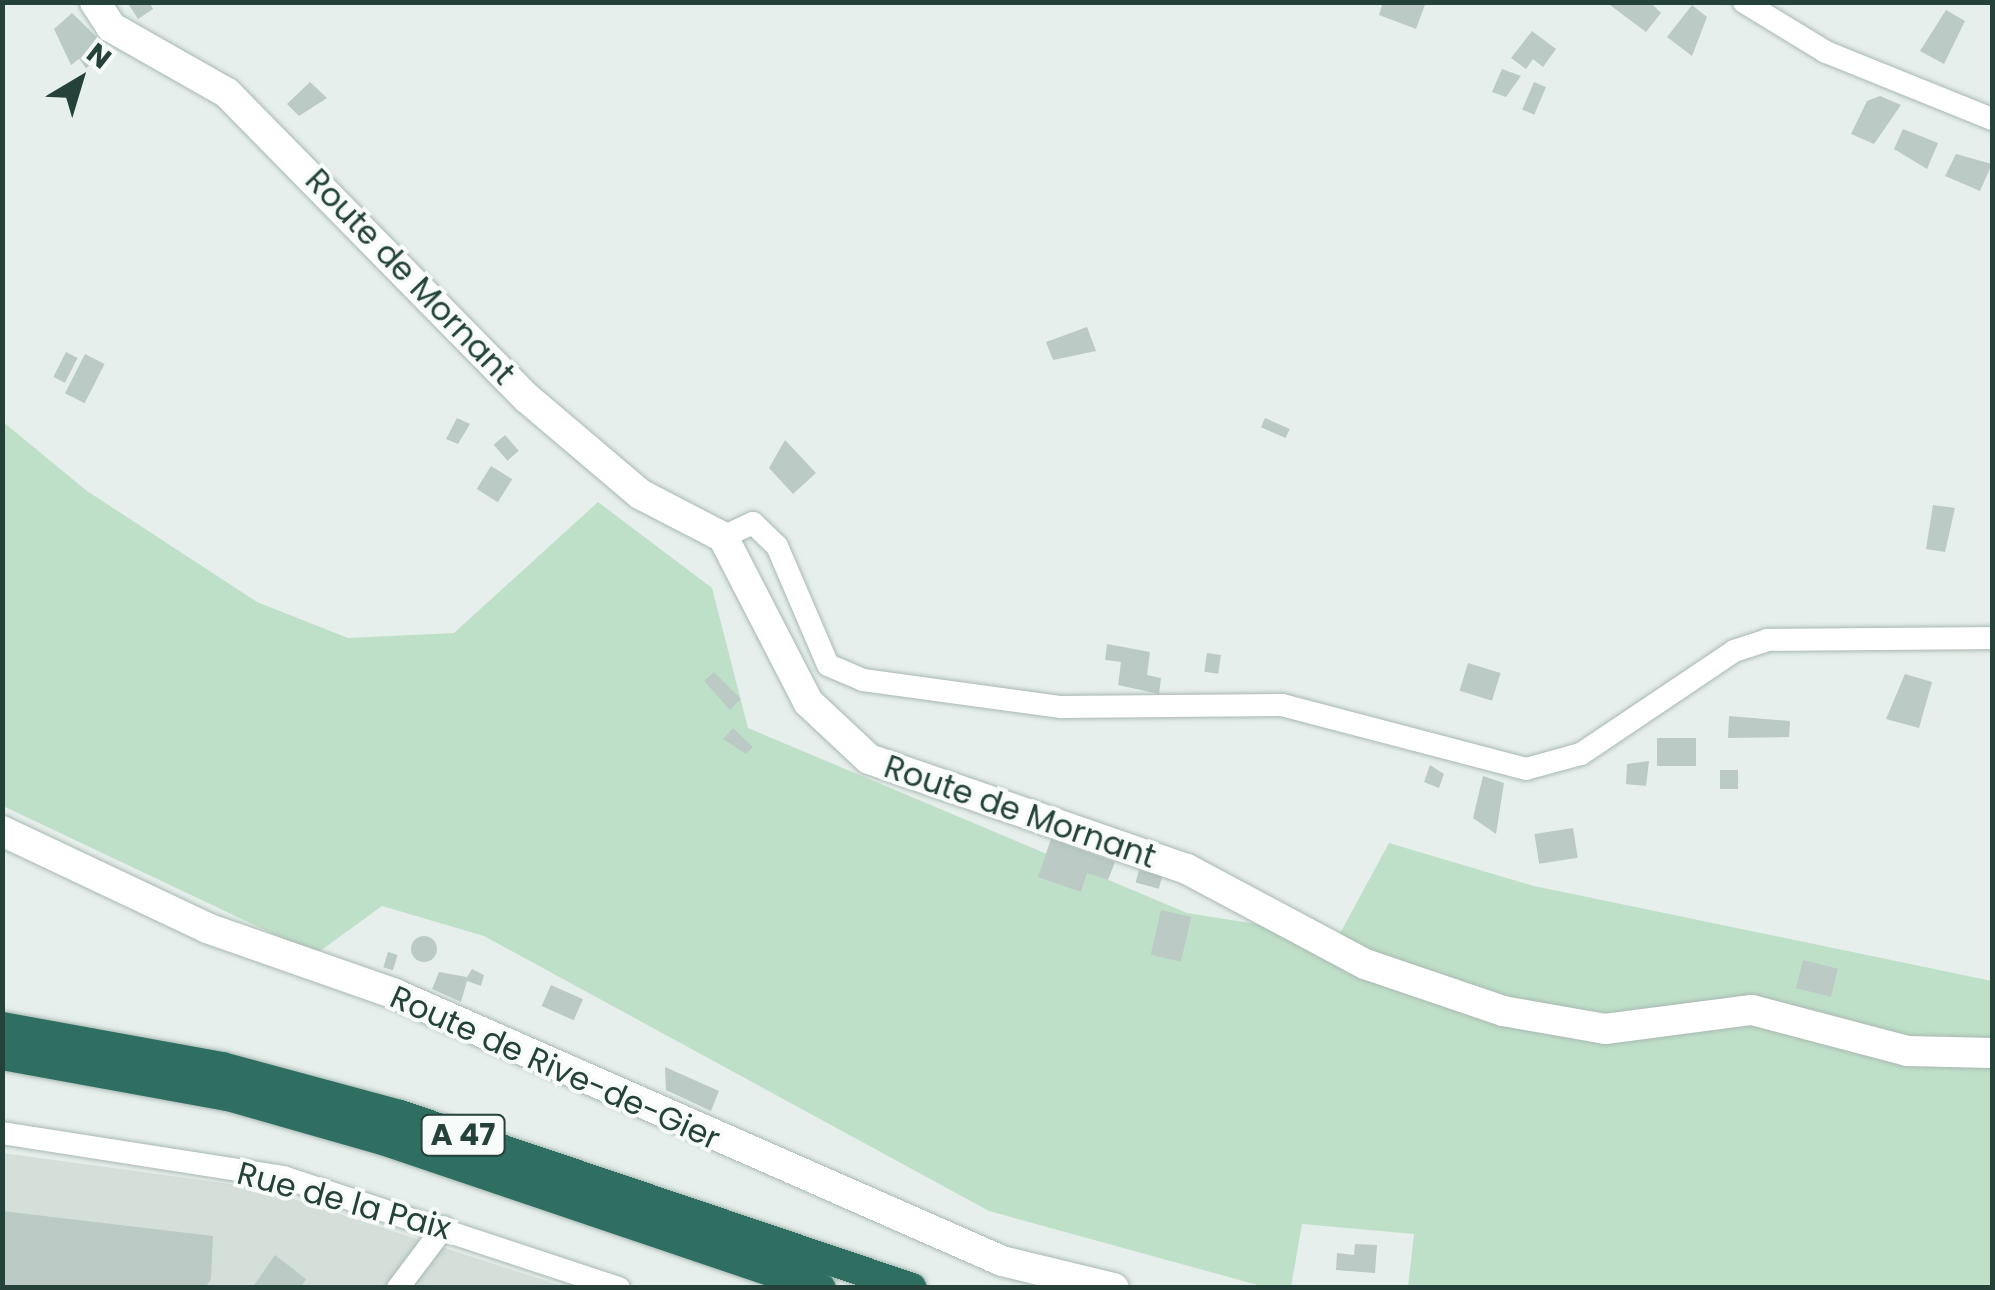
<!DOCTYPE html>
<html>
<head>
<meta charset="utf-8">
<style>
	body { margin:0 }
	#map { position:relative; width:1995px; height:1290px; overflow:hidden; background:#e6efeb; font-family:Poppins,sans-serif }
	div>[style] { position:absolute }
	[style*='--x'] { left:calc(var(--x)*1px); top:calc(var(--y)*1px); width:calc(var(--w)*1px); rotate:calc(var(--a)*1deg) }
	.built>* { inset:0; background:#d4dfda }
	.green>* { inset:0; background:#bfe0c8 }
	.building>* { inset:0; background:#bbcac4; transform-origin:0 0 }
	.round { border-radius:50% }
	.roads { filter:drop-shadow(0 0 2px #a8b8b2) drop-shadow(0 0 2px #a8b8b2) }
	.minor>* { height:22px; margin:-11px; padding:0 11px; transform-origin:11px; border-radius:11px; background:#fff }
	.secondary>* { height:30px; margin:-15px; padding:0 15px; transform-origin:15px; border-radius:15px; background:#fff }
	.motorway>* { height:30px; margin:-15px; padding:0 15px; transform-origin:15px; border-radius:15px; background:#2f6f62 }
	span { translate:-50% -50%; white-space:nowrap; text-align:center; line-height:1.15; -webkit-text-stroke:8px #f7fbf9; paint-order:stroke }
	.shield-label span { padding:2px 8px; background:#f7fbf9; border:2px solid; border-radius:8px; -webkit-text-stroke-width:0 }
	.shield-label { font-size:30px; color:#24423a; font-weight:700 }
	.street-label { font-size:32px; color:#24423a }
	.frame { position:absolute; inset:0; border:5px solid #24423a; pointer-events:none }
	.north { position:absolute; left:30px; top:30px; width:100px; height:100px; -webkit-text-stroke:8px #f7fbf9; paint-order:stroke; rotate:38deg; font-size:28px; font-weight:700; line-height:40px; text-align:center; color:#24423a }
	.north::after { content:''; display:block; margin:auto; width:35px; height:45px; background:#24423a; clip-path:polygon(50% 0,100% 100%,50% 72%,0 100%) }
</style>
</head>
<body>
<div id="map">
	<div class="built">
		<div style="clip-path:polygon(3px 1153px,260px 1188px,565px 1287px,3px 1288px)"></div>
	</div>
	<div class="green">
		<div style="clip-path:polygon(2px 421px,87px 491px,257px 602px,348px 638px,454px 633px,598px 502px,712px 588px,748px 728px,1187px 913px,1338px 937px,1389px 843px,1534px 886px,1992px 981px,1992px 1287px,1408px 1287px,1414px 1234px,1302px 1224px,1291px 1287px,1265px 1287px,989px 1211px,484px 936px,382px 906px,316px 954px,3px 806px)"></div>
	</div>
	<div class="building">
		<div style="clip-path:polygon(127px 2px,149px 2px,153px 9px,138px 19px)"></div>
		<div style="clip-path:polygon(1383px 2px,1426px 2px,1416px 29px,1379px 15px)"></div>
		<div style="clip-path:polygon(1606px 2px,1650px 2px,1661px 13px,1646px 32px)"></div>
		<div style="clip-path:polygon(1692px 5px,1707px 17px,1692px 56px,1667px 37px)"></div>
		<div style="clip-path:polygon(1946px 10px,1965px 21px,1944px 64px,1920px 51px)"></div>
		<div style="clip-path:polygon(72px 13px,111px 51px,86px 68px,79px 59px,71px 65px,54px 29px)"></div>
		<div style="clip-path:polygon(1532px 31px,1556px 49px,1543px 67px,1533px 59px,1526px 69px,1511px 58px)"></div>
		<div style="clip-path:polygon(1502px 69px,1521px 76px,1506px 97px,1492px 92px)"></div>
		<div style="clip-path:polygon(310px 82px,327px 98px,299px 116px,287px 104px)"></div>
		<div style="left:1534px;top:82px;width:13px;height:30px;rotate:23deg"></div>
		<div style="clip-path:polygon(1880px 96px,1901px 105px,1874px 144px,1851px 134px,1867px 101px)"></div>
		<div style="clip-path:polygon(1903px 129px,1938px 143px,1927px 169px,1894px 149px)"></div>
		<div style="clip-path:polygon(1956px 154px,1992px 164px,1980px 191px,1945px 176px)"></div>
		<div style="clip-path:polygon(1087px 327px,1096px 351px,1053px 360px,1046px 342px)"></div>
		<div style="left:66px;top:352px;width:13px;height:28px;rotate:27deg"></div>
		<div style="left:85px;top:354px;width:22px;height:44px;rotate:27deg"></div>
		<div style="clip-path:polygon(457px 418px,470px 424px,458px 444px,446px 439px)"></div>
		<div style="left:1265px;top:418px;width:27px;height:10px;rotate:24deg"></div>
		<div style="left:505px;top:435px;width:21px;height:15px;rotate:49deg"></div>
		<div style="clip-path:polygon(785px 440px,816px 473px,793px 494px,769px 468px)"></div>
		<div style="left:491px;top:466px;width:25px;height:27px;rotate:32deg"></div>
		<div style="clip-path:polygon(1933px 505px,1955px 508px,1945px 552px,1926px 549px)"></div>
		<div style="clip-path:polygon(1107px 644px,1150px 652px,1147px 675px,1161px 678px,1159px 694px,1118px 685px,1121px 662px,1105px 660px)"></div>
		<div style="left:1207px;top:653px;width:14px;height:19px;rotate:8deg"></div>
		<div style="left:1468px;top:663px;width:34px;height:29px;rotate:17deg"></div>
		<div style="clip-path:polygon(714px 672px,741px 699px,730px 710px,704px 681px)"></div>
		<div style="clip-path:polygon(1905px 674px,1932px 682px,1919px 728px,1886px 719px)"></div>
		<div style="clip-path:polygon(1729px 716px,1790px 721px,1789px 737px,1728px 738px)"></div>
		<div style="clip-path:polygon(733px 728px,753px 747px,746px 754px,723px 739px)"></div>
		<div style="left:1696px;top:738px;width:28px;height:39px;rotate:90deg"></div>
		<div style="clip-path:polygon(1649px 761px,1646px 786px,1626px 784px,1627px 764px)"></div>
		<div style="clip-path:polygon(1430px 765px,1444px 774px,1439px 788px,1424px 782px)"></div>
		<div style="left:1720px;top:770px;width:18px;height:19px"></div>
		<div style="clip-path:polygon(1483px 776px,1504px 783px,1496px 834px,1473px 818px)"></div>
		<div style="left:1573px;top:828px;width:30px;height:39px;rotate:81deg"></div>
		<div style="clip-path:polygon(1051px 839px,1115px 862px,1108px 880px,1087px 873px,1081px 892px,1038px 877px)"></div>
		<div style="left:1139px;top:870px;width:24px;height:13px;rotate:15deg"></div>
		<div style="left:1161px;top:910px;width:31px;height:46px;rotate:13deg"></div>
		<div class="round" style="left:411px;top:936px;width:26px;height:26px"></div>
		<div style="left:388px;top:952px;width:10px;height:16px;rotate:17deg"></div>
		<div style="left:1803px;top:960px;width:36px;height:29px;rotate:14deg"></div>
		<div style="clip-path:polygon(472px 969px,484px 975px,481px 986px,467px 981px,461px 1002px,432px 989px,439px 972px,467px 977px)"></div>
		<div style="left:551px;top:985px;width:35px;height:23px;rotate:24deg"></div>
		<div style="clip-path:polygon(665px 1067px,719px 1091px,711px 1111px,666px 1090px)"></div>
		<div style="clip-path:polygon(2px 1211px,213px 1236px,211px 1279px,205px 1288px,2px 1288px)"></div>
		<div style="clip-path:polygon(1355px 1244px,1377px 1245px,1375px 1273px,1336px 1270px,1337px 1253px,1354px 1255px)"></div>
		<div style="clip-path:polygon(275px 1255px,306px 1279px,300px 1288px,252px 1288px)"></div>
	</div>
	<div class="roads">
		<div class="minor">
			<div style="--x:1744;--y:2;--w:96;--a:31.4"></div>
			<div style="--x:1826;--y:52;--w:179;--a:22"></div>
			<div style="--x:723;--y:537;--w:33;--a:-25"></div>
			<div style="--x:753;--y:523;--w:33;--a:44"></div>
			<div style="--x:777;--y:546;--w:129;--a:66.8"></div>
			<div style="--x:828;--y:665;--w:38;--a:23"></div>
			<div style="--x:863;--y:680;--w:200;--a:7.8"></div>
			<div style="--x:1061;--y:707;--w:221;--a:-0.5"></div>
			<div style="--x:1282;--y:705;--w:252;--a:14.7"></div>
			<div style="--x:1526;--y:769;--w:57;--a:-15.3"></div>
			<div style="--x:1581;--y:754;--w:184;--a:-33.9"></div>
			<div style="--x:1734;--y:651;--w:35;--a:-18"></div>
			<div style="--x:1767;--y:640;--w:225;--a:-0.5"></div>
			<div style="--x:2;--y:1133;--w:284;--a:8.9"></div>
			<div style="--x:283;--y:1177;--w:354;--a:18.3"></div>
			<div style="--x:398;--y:1288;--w:76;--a:-53"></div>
		</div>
		<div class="secondary">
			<div style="--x:95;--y:2;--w:30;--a:57"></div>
			<div style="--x:111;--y:27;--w:133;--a:29.6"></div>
			<div style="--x:227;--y:93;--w:429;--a:45.5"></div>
			<div style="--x:528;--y:399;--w:147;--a:40.3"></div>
			<div style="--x:640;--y:494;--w:93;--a:27.4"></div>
			<div style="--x:723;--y:537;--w:186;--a:62.7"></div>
			<div style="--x:808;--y:702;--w:83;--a:43.1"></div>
			<div style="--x:869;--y:759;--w:336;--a:19.1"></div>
			<div style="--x:1187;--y:869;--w:202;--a:28.1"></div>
			<div style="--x:1365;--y:964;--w:146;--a:18.8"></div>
			<div style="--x:1503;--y:1011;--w:104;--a:10"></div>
			<div style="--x:1605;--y:1029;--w:148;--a:-7.4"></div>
			<div style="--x:1752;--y:1010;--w:160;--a:14.8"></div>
			<div style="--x:1907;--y:1051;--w:85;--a:1.3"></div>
			<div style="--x:2;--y:831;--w:227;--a:25.3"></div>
			<div style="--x:207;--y:928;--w:199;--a:19.3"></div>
			<div style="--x:395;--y:994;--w:663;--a:23.74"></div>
			<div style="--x:1002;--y:1261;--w:115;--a:13.6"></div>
		</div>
		<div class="motorway">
			<div style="--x:2;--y:1027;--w:224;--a:10.3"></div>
			<div style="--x:222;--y:1067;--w:184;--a:15.1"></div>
			<div style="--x:400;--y:1115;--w:540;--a:18.67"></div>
			<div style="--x:2;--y:1055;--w:230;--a:10.3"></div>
			<div style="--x:228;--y:1096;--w:164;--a:15.9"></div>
			<div style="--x:386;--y:1141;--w:459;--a:18.7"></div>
		</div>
	</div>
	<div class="shield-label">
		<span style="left:463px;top:1135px">A 47</span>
	</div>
	<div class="street-label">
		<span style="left:410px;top:277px;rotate:46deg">Route de Mornant</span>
		<span style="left:1020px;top:812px;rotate:19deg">Route de Mornant</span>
		<span style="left:555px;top:1068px;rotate:24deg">Route de Rive-de-Gier</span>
		<span style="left:344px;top:1201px;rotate:15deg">Rue de la Paix</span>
	</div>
	<div class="frame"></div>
	<div class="north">N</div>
</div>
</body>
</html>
